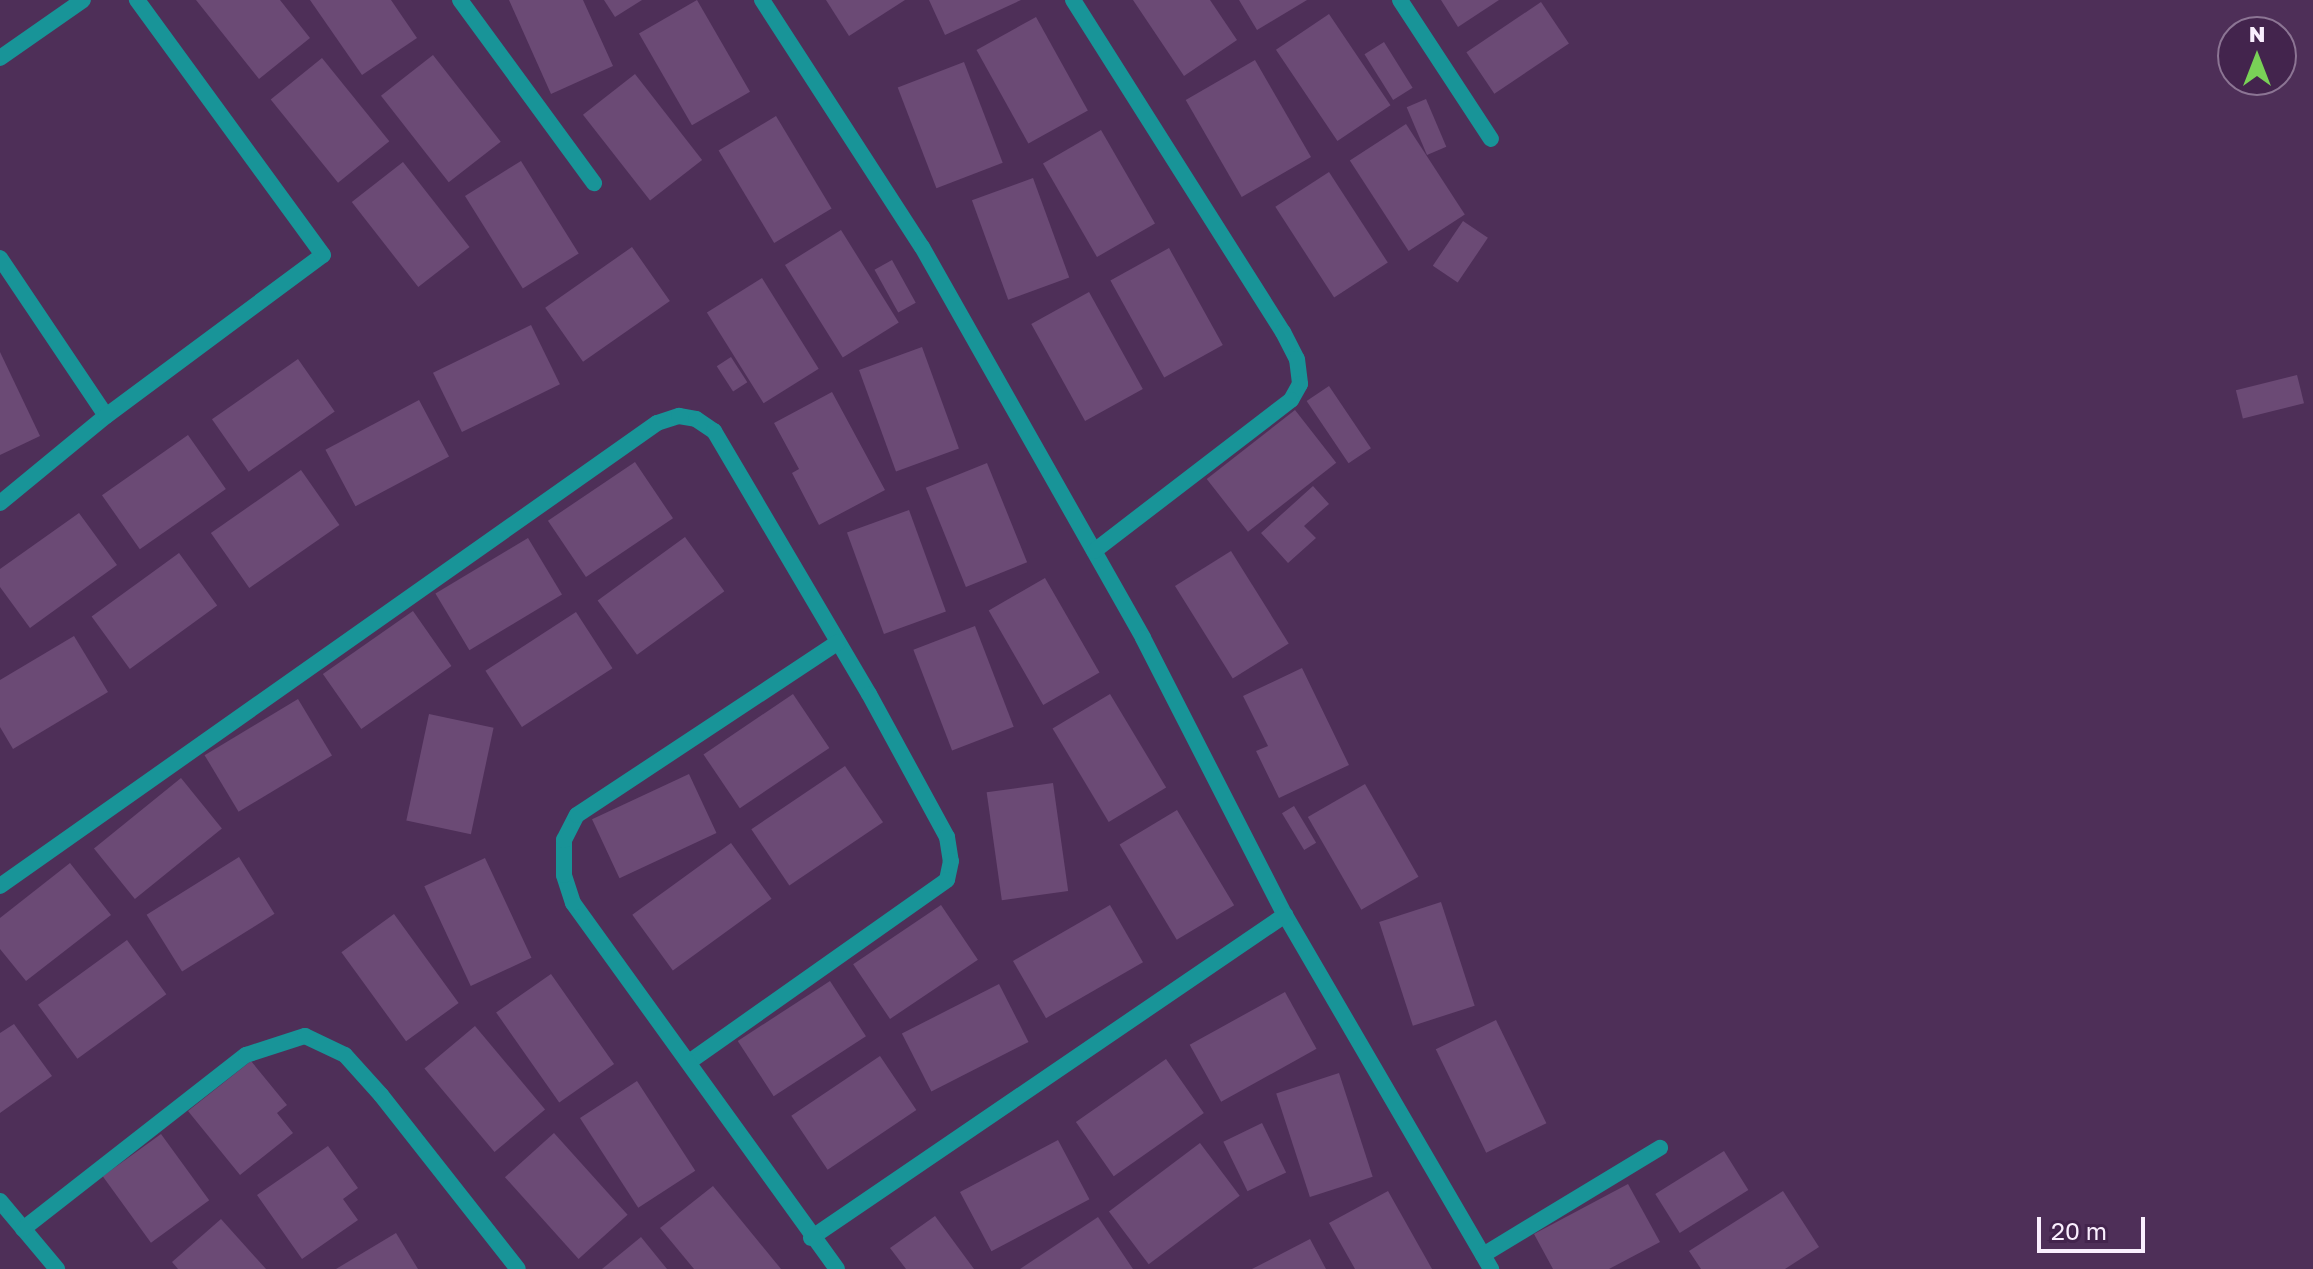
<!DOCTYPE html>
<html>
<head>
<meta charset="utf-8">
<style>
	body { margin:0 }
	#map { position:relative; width:2313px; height:1269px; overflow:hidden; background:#4e2f58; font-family:"Golos Text",sans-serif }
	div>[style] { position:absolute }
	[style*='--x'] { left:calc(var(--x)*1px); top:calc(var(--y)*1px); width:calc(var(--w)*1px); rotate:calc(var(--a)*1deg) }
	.building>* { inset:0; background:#6b4a75; transform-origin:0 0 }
	.minor>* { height:16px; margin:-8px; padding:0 8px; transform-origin:8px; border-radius:8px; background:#189498 }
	span { translate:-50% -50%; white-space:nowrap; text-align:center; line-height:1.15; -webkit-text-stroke:6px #43244d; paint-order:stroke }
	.north { position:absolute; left:2217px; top:16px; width:80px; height:80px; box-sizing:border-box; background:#43244d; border:2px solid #8c7594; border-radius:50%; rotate:0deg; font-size:22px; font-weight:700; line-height:32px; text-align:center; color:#faeffe }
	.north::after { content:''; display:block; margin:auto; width:28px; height:36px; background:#79d157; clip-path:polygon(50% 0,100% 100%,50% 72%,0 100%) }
	.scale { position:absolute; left:2037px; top:1217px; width:108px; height:36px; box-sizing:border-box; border:4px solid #faeffe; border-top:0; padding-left:10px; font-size:24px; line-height:28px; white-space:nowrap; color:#faeffe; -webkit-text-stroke:6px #43244d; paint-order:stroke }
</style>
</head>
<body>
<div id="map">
	<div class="building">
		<div style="clip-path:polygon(196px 0,280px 0,310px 38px,259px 79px)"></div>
		<div style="clip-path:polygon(310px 0,391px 0,417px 38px,362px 75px)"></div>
		<div style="clip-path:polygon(509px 0,583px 0,613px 66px,551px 94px)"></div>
		<div style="clip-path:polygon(604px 0,642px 0,615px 17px)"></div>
		<div style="left:697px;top:0;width:106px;height:67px;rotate:60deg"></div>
		<div style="clip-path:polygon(826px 0,905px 0,849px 36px)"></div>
		<div style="clip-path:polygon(929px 0,1021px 0,945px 35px)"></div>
		<div style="clip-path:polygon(1133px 0,1210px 0,1237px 40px,1184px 76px)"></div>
		<div style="clip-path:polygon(1239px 0,1307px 0,1257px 30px)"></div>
		<div style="clip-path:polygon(1441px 0,1499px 0,1458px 27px)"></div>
		<div style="left:1541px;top:2px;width:50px;height:90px;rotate:56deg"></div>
		<div style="left:1329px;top:14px;width:110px;height:64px;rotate:56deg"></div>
		<div style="left:1036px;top:17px;width:107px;height:68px;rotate:61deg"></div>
		<div style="left:1384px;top:42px;width:54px;height:23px;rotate:58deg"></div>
		<div style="left:433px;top:55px;width:110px;height:66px;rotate:52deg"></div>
		<div style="left:322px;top:58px;width:107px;height:66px;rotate:51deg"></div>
		<div style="left:1255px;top:60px;width:112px;height:80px;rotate:60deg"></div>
		<div style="left:964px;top:62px;width:108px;height:71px;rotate:69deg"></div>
		<div style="left:635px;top:74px;width:109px;height:66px;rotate:52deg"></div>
		<div style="left:1426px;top:99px;width:52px;height:21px;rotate:67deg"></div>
		<div style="left:776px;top:116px;width:108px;height:67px;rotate:59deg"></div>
		<div style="left:1406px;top:124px;width:108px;height:67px;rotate:57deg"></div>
		<div style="left:1101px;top:130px;width:108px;height:67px;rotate:60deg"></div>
		<div style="left:521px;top:161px;width:109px;height:66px;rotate:58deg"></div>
		<div style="left:403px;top:162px;width:108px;height:65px;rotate:52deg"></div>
		<div style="left:1329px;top:172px;width:108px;height:64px;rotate:57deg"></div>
		<div style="left:1033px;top:178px;width:106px;height:65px;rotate:70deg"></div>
		<div style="left:1463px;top:221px;width:30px;height:54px;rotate:34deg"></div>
		<div style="left:841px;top:230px;width:109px;height:66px;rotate:58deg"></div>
		<div style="left:632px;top:247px;width:66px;height:106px;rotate:55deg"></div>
		<div style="left:1169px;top:248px;width:111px;height:67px;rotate:61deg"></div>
		<div style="left:892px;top:260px;width:49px;height:20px;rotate:61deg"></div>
		<div style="left:762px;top:278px;width:107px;height:65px;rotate:58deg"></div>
		<div style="left:1089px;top:292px;width:111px;height:66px;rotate:61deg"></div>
		<div style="left:531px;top:325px;width:66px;height:109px;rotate:64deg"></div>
		<div style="left:922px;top:347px;width:108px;height:67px;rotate:70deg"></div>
		<div style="clip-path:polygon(0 352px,40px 436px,0 455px)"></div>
		<div style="left:731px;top:357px;width:30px;height:17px;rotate:57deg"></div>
		<div style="left:298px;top:359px;width:64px;height:105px;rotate:55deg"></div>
		<div style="left:2297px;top:375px;width:29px;height:63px;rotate:76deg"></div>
		<div style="left:1329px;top:386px;width:75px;height:27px;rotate:56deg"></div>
		<div style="clip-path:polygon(832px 392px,885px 490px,819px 525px,792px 473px,799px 469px,774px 423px)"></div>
		<div style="left:419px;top:400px;width:64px;height:106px;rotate:62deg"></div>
		<div style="left:1295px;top:410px;width:67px;height:112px;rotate:52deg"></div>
		<div style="left:188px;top:435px;width:66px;height:105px;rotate:55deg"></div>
		<div style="left:635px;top:462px;width:68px;height:105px;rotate:56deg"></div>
		<div style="left:987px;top:463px;width:107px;height:66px;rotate:68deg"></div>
		<div style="left:301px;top:470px;width:67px;height:110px;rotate:55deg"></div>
		<div style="clip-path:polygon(1313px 486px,1329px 504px,1304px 526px,1316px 538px,1288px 563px,1261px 533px)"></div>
		<div style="left:909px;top:510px;width:108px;height:66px;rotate:70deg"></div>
		<div style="clip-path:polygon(79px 513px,117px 565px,30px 628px,0 587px,0 569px)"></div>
		<div style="left:685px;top:537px;width:67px;height:108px;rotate:54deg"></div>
		<div style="left:528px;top:538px;width:66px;height:108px;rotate:59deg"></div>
		<div style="left:1231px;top:551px;width:109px;height:66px;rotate:58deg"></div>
		<div style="left:179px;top:553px;width:65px;height:108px;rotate:54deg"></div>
		<div style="left:1045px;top:578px;width:109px;height:65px;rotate:60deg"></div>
		<div style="left:413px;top:611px;width:67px;height:110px;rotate:55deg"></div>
		<div style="left:576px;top:612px;width:67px;height:108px;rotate:57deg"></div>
		<div style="left:975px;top:626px;width:108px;height:66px;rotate:69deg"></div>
		<div style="clip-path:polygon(74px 636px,108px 692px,13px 749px,0 727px,0 680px)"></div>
		<div style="clip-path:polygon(1302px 668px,1349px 765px,1279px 798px,1256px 751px,1268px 746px,1243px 696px)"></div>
		<div style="left:793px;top:694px;width:65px;height:108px;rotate:56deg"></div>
		<div style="left:1110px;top:694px;width:109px;height:67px;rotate:59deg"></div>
		<div style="left:298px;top:699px;width:66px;height:109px;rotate:59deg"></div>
		<div style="left:429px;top:714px;width:66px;height:109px;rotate:12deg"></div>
		<div style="left:845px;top:766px;width:68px;height:113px;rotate:56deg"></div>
		<div style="left:689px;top:774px;width:65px;height:107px;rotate:65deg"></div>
		<div style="left:181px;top:778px;width:65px;height:112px;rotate:51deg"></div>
		<div style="left:1053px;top:783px;width:109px;height:67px;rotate:82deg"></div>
		<div style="left:1365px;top:784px;width:107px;height:66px;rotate:60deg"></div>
		<div style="left:1294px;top:806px;width:43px;height:14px;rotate:59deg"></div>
		<div style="left:1177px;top:810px;width:111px;height:67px;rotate:59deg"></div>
		<div style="left:731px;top:843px;width:69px;height:122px;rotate:54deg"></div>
		<div style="left:239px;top:857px;width:67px;height:109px;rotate:58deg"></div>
		<div style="left:485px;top:858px;width:110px;height:67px;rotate:65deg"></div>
		<div style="clip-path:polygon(70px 863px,111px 915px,26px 981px,0 949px,0 918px)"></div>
		<div style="left:1441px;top:902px;width:109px;height:65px;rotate:72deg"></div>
		<div style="left:941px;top:905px;width:66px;height:106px;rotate:56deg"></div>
		<div style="left:1110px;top:905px;width:66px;height:112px;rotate:60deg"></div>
		<div style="left:394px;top:914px;width:110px;height:65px;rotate:54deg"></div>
		<div style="left:127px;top:940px;width:67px;height:110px;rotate:54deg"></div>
		<div style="left:551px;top:974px;width:110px;height:67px;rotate:55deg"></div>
		<div style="left:830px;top:981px;width:66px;height:110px;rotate:57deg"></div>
		<div style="left:999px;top:984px;width:65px;height:109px;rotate:63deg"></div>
		<div style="left:1285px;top:992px;width:65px;height:109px;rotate:61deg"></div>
		<div style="left:1496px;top:1020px;width:115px;height:67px;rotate:64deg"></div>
		<div style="clip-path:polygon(14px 1024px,52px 1076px,0 1113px,0 1033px)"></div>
		<div style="left:475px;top:1026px;width:109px;height:66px;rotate:50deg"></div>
		<div style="left:880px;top:1056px;width:65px;height:107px;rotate:56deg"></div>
		<div style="left:1166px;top:1059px;width:66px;height:110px;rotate:55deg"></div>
		<div style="clip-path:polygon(251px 1061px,287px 1105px,277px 1113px,293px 1133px,240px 1175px,188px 1111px)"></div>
		<div style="left:1339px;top:1073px;width:109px;height:66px;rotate:72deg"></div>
		<div style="left:637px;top:1081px;width:107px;height:68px;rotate:57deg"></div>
		<div style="left:1262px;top:1123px;width:55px;height:43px;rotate:64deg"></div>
		<div style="left:554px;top:1133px;width:110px;height:66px;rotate:48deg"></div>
		<div style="left:161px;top:1134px;width:82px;height:72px;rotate:54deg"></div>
		<div style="left:1058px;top:1140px;width:67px;height:111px;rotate:62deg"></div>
		<div style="left:1200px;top:1143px;width:66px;height:114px;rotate:53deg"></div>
		<div style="clip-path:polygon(328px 1146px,358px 1188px,343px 1199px,358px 1220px,302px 1259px,257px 1195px)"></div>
		<div style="left:1724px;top:1151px;width:46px;height:81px;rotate:58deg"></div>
		<div style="clip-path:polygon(1628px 1184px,1660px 1242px,1609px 1269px,1553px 1269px,1534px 1234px)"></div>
		<div style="clip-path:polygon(713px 1186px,781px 1269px,694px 1269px,660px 1228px)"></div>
		<div style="clip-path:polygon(1388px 1191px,1432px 1269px,1355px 1269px,1329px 1223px)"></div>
		<div style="clip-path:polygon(1783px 1191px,1819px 1247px,1785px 1269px,1701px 1269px,1689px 1251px)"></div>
		<div style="clip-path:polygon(935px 1216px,974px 1269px,906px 1269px,890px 1248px)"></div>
		<div style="clip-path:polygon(1098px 1217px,1133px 1269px,1020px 1269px)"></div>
		<div style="clip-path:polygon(221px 1219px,266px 1269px,178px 1269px,172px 1262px)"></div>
		<div style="clip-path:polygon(396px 1233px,418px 1269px,336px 1269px)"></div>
		<div style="clip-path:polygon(641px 1237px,667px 1269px,602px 1269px)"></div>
		<div style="clip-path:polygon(1310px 1239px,1326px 1269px,1252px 1269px)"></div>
	</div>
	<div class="minor">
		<div style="--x:460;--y:0;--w:227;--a:53.8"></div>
		<div style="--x:762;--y:0;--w:294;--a:57.1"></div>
		<div style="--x:922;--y:247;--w:449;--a:60.5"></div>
		<div style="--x:1143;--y:638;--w:311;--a:62.9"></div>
		<div style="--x:1285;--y:915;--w:410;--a:59.8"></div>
		<div style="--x:1073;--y:0;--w:393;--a:57.7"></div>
		<div style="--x:1283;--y:332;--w:30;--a:63"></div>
		<div style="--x:1297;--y:359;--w:25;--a:83"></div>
		<div style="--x:1300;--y:384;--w:18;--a:119"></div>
		<div style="--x:1291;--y:400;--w:248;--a:142.5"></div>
		<div style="--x:1400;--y:0;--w:166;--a:56.8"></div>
		<div style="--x:0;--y:58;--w:101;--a:-34.9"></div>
		<div style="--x:0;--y:258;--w:190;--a:56.1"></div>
		<div style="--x:0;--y:503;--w:137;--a:-39.4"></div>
		<div style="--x:106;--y:416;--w:270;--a:-36.6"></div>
		<div style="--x:323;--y:255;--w:316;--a:-126.1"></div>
		<div style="--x:0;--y:886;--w:804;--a:-35.17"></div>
		<div style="--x:657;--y:423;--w:23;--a:-18"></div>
		<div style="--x:679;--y:416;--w:17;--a:10"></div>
		<div style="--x:696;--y:419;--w:22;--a:34"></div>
		<div style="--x:714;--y:431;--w:305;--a:59.5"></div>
		<div style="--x:869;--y:694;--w:163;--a:61.4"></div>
		<div style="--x:947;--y:837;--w:24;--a:81"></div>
		<div style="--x:951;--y:861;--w:19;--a:102"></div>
		<div style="--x:947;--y:880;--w:314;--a:144.8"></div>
		<div style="--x:0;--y:1201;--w:89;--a:50"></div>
		<div style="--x:23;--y:1229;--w:283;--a:-38"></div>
		<div style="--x:246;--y:1055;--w:62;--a:-17.9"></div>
		<div style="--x:305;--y:1036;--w:44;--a:25.4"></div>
		<div style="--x:345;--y:1055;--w:54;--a:48"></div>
		<div style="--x:381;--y:1095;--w:221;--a:51.8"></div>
		<div style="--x:811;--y:1238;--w:574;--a:-34.27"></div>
		<div style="--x:1483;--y:1255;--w:207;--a:-31.2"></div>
		<div style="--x:837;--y:1269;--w:451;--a:-125.8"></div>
		<div style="--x:573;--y:903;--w:29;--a:-108"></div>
		<div style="--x:564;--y:875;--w:35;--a:-90"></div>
		<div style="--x:564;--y:840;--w:28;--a:-63"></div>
		<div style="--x:577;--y:815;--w:313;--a:-33.5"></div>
	</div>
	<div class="north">N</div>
	<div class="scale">20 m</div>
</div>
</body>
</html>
